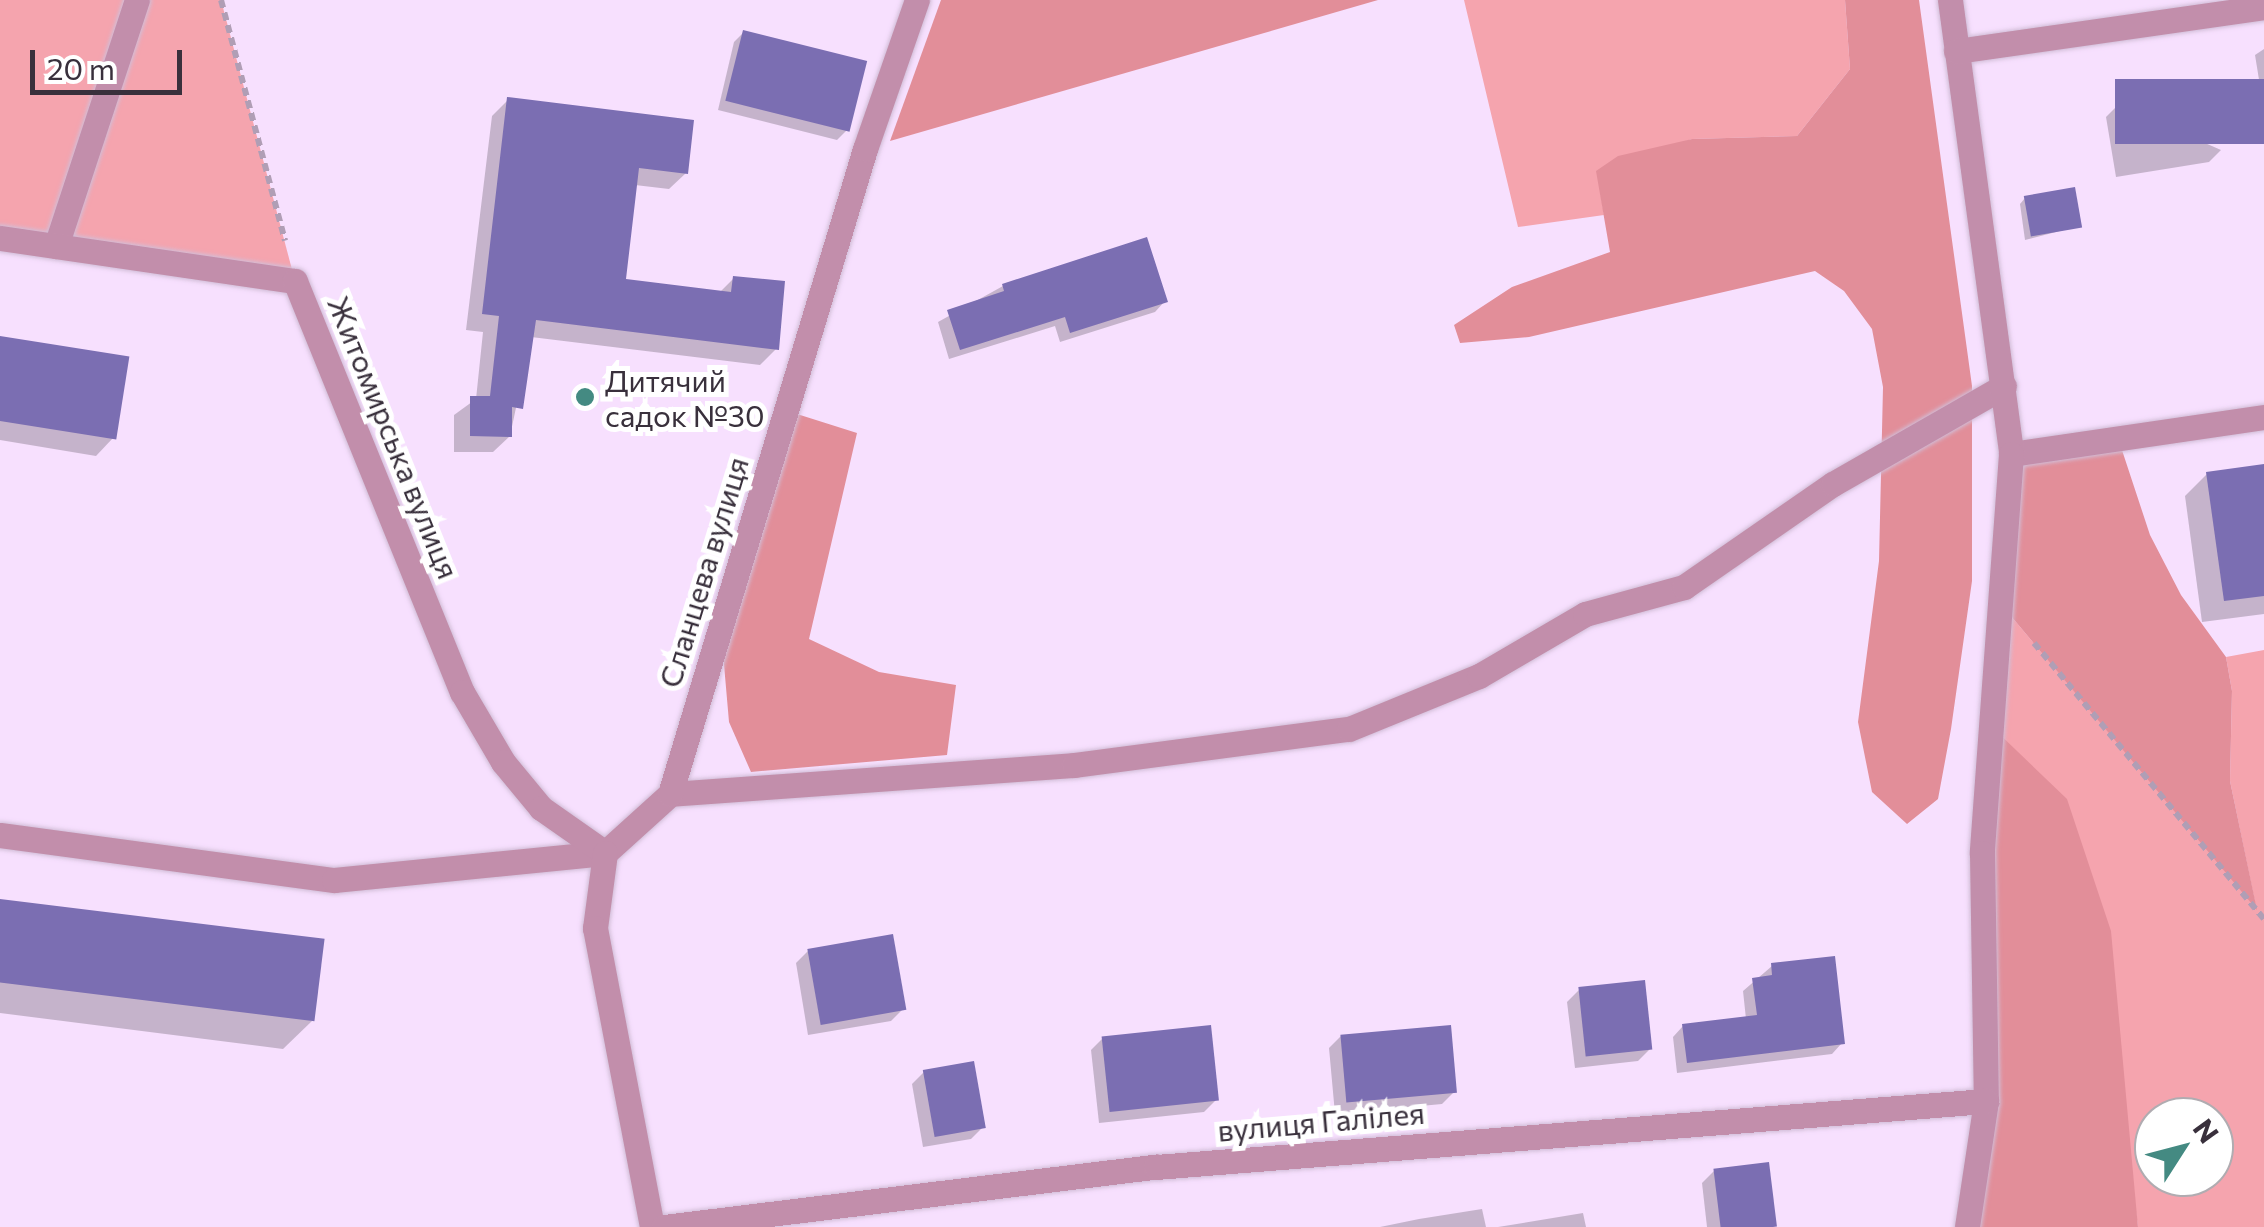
<!DOCTYPE html>
<html>
<head>
<meta charset="utf-8">
<style>
	body { margin:0 }
	#map { position:relative; width:2264px; height:1227px; overflow:hidden; background:#f7e0fe; font-family:Commissioner,sans-serif }
	div>[style] { position:absolute }
	[style*='--x'] { left:calc(var(--x)*1px); top:calc(var(--y)*1px); width:calc(var(--w)*1px); rotate:calc(var(--a)*1deg) }
	.green>* { inset:0; background:#f5a4ae }
	.forest>* { inset:0; background:#e28e99 }
	.shadow>* { inset:0; background:#0003 }
	.building>* { inset:0; background:#7b6eb2; transform-origin:0 0 }
	.path>* { height:6px; margin-top:-3px; transform-origin:0; background:repeating-linear-gradient(90deg,#b09eb5 0 8px,transparent 0 13px) }
	.roads { filter:drop-shadow(0 0 2px #d1bdd7) drop-shadow(0 0 2px #d1bdd7) }
	.lane>* { height:25px; margin:-12.5px; padding:0 12.5px; transform-origin:12.5px; border-radius:12.5px; background:#c28eab }
	.street>* { height:25px; margin:-12.5px; padding:0 12.5px; transform-origin:12.5px; border-radius:12.5px; background:#c28eab }
	.dots>* { width:28px; height:28px; translate:-50% -50%; box-sizing:border-box; border:5px solid #fff; border-radius:50% }
	span { translate:-50% -50%; white-space:nowrap; text-align:center; line-height:1.15; -webkit-text-stroke:10px #fff; paint-order:stroke }
	.poi-label { font-size:30px; color:#39303c }
	.left { translate:0 -50%; text-align:left }
	.street-label { font-size:30px; color:#39303c }
	.north { position:absolute; left:2134px; top:1097px; width:100px; height:100px; box-sizing:border-box; background:#fff; border:2px solid #b0acb1; border-radius:50%; rotate:54deg; font-size:28px; font-weight:700; line-height:40px; text-align:center; color:#39303c }
	.north::after { content:''; display:block; margin:auto; width:35px; height:45px; background:#448a82; clip-path:polygon(50% 0,100% 100%,50% 72%,0 100%) }
	.scale { position:absolute; left:30px; top:50px; width:152px; height:45px; box-sizing:border-box; border:5px solid #39303c; border-top:0; padding-left:12px; font-size:30px; line-height:35px; white-space:nowrap; color:#39303c; -webkit-text-stroke:8px #fff; paint-order:stroke }
</style>
</head>
<body>
<div id="map">
	<div class="green">
		<div style="clip-path:polygon(0 0,221px 0,295px 281px,0 238px)"></div>
		<div style="clip-path:polygon(1464px 0,1845px 0,1850px 69px,1797px 136px,1692px 139px,1597px 171px,1604px 215px,1518px 227px)"></div>
		<div style="clip-path:polygon(evenodd,2000px 603px,2256px 907px,2230px 781px,2232px 691px,2226px 657px,2264px 650px,2264px 1227px,2138px 1227px,2128px 1152px,1991px 726px,2000px 603px,2154px 1117px,2214px 1117px,2214px 1177px,2154px 1177px,2154px 1117px)"></div>
	</div>
	<div class="forest">
		<div style="clip-path:polygon(941px 0,1378px 0,890px 141px)"></div>
		<div style="clip-path:polygon(1845px 0,1919px 0,1972px 386px,1972px 581px,1951px 729px,1938px 799px,1907px 824px,1872px 792px,1858px 722px,1879px 561px,1883px 387px,1872px 329px,1844px 291px,1815px 271px,1529px 337px,1460px 343px,1454px 325px,1512px 287px,1610px 252px,1596px 171px,1618px 156px,1692px 139px,1797px 136px,1850px 69px)"></div>
		<div style="clip-path:polygon(797px 414px,857px 433px,809px 639px,879px 672px,956px 685px,947px 755px,751px 772px,729px 722px,723px 653px)"></div>
		<div style="clip-path:polygon(2118px 438px,2150px 535px,2181px 595px,2226px 657px,2232px 691px,2230px 781px,2257px 910px,2000px 603px,2011px 454px)"></div>
		<div style="clip-path:polygon(1991px 726px,2067px 799px,2111px 931px,2138px 1227px,1967px 1227px)"></div>
	</div>
	<div class="shadow">
		<div style="clip-path:polygon(744px 32px,847px 130px,837px 140px,718px 110px,734px 42px)"></div>
		<div style="clip-path:polygon(2264px 49px,2264px 91px,2261px 92px,2255px 55px)"></div>
		<div style="clip-path:polygon(508px 100px,686px 173px,669px 189px,635px 185px,623px 281px,719px 293px,734px 278px,777px 348px,760px 365px,531px 337px,510px 436px,493px 452px,454px 452px,454px 415px,476px 399px,483px 332px,466px 330px,492px 116px)"></div>
		<div style="clip-path:polygon(2118px 105px,2221px 150px,2209px 162px,2116px 177px,2106px 117px)"></div>
		<div style="clip-path:polygon(2025px 198px,2079px 226px,2025px 240px,2020px 204px)"></div>
		<div style="clip-path:polygon(1003px 286px,1165px 301px,1155px 312px,1060px 342px,1055px 326px,949px 359px,938px 322px)"></div>
		<div style="clip-path:polygon(0 338px,113px 438px,96px 456px,0 440px)"></div>
		<div style="clip-path:polygon(2264px 466px,2264px 614px,2202px 622px,2185px 496px,2207px 474px)"></div>
		<div style="clip-path:polygon(0 902px,312px 1021px,283px 1049px,0 1013px)"></div>
		<div style="clip-path:polygon(808px 951px,903px 1009px,891px 1021px,808px 1035px,796px 963px)"></div>
		<div style="clip-path:polygon(1772px 966px,1842px 1043px,1832px 1054px,1677px 1073px,1673px 1037px,1683px 1026px,1746px 1019px,1743px 991px)"></div>
		<div style="clip-path:polygon(1579px 990px,1650px 1049px,1638px 1061px,1575px 1068px,1567px 1002px)"></div>
		<div style="clip-path:polygon(1341px 1036px,1454px 1092px,1442px 1104px,1335px 1114px,1329px 1048px)"></div>
		<div style="clip-path:polygon(1103px 1038px,1216px 1100px,1204px 1112px,1099px 1123px,1091px 1050px)"></div>
		<div style="clip-path:polygon(924px 1072px,983px 1127px,971px 1139px,923px 1147px,912px 1084px)"></div>
		<div style="clip-path:polygon(1714px 1171px,1772px 1227px,1707px 1227px,1702px 1183px)"></div>
		<div style="clip-path:polygon(1482px 1209px,1486px 1227px,1380px 1227px,1419px 1219px)"></div>
		<div style="clip-path:polygon(1583px 1213px,1586px 1227px,1498px 1227px)"></div>
	</div>
	<div class="building">
		<div style="left:743px;top:30px;width:128px;height:73px;rotate:14deg"></div>
		<div style="left:2264px;top:79px;width:65px;height:149px;rotate:90deg"></div>
		<div style="clip-path:polygon(507px 97px,694px 120px,688px 174px,639px 168px,626px 279px,731px 292px,733px 276px,785px 281px,779px 350px,536px 320px,523px 409px,512px 407px,512px 437px,470px 436px,470px 396px,490px 396px,499px 316px,482px 314px)"></div>
		<div style="left:2075px;top:187px;width:41px;height:52px;rotate:80deg"></div>
		<div style="clip-path:polygon(1147px 237px,1168px 302px,1070px 333px,1065px 317px,960px 350px,947px 310px,1004px 291px,1002px 284px)"></div>
		<div style="left:0;top:336px;width:131px;height:84px;rotate:9deg"></div>
		<div style="clip-path:polygon(2264px 464px,2264px 596px,2224px 601px,2206px 472px)"></div>
		<div style="left:0;top:899px;width:327px;height:83px;rotate:7deg"></div>
		<div style="left:893px;top:934px;width:77px;height:87px;rotate:80deg"></div>
		<div style="clip-path:polygon(1835px 956px,1845px 1044px,1687px 1063px,1682px 1024px,1757px 1015px,1752px 978px,1772px 975px,1771px 963px)"></div>
		<div style="left:1645px;top:980px;width:70px;height:67px;rotate:84deg"></div>
		<div style="left:1211px;top:1025px;width:76px;height:110px;rotate:84deg"></div>
		<div style="left:1451px;top:1025px;width:68px;height:111px;rotate:85deg"></div>
		<div style="left:974px;top:1061px;width:68px;height:52px;rotate:80deg"></div>
		<div style="left:1769px;top:1162px;width:65px;height:56px;rotate:83deg"></div>
	</div>
	<div class="path">
		<div style="--x:221;--y:0;--w:249;--a:75.1"></div>
		<div style="--x:2034;--y:643;--w:359;--a:50.2"></div>
	</div>
	<div class="roads">
		<div class="lane">
			<div style="--x:56;--y:246;--w:259;--a:-71.8"></div>
			<div style="--x:2011;--y:454;--w:256;--a:-8.3"></div>
			<div style="--x:670;--y:794;--w:405;--a:-4.1"></div>
			<div style="--x:1074;--y:765;--w:277;--a:-7.5"></div>
			<div style="--x:1349;--y:729;--w:140;--a:-22.2"></div>
			<div style="--x:1479;--y:676;--w:123;--a:-30.3"></div>
			<div style="--x:1585;--y:614;--w:103;--a:-15.3"></div>
			<div style="--x:1684;--y:587;--w:181;--a:-34.7"></div>
			<div style="--x:1833;--y:484;--w:197;--a:-29.8"></div>
			<div style="--x:0;--y:835;--w:337;--a:7.7"></div>
			<div style="--x:334;--y:880;--w:272;--a:-5.7"></div>
		</div>
		<div class="street">
			<div style="--x:1950;--y:0;--w:458;--a:82.3"></div>
			<div style="--x:2011;--y:454;--w:400;--a:94.2"></div>
			<div style="--x:1982;--y:853;--w:248;--a:89.1"></div>
			<div style="--x:1986;--y:1101;--w:127;--a:98.6"></div>
			<div style="--x:1956;--y:51;--w:311;--a:-8.1"></div>
			<div style="--x:0;--y:238;--w:298;--a:8.3"></div>
			<div style="--x:295;--y:281;--w:444;--a:67.9"></div>
			<div style="--x:462;--y:692;--w:81;--a:59.6"></div>
			<div style="--x:503;--y:762;--w:60;--a:50.4"></div>
			<div style="--x:541;--y:808;--w:78;--a:35.1"></div>
			<div style="--x:605;--y:853;--w:88;--a:-42.2"></div>
			<div style="--x:670;--y:794;--w:674;--a:-73.18"></div>
			<div style="--x:865;--y:149;--w:158;--a:-70.8"></div>
			<div style="--x:605;--y:853;--w:76;--a:97.6"></div>
			<div style="--x:595;--y:928;--w:304;--a:79.2"></div>
			<div style="--x:664;--y:1227;--w:496;--a:-7"></div>
			<div style="--x:1156;--y:1167;--w:833;--a:-4.55"></div>
		</div>
	</div>
	<div class="dots">
		<div style="left:585px;top:397px;background:#448a82"></div>
	</div>
	<div class="poi-label">
		<span class="left" style="left:605px;top:397px">Дитячий<br>садок №30</span>
	</div>
	<div class="street-label">
		<span style="left:394px;top:437px;rotate:68deg">Житомирська вулиця</span>
		<span style="left:703px;top:572px;rotate:-73deg">Сланцева вулиця</span>
		<span style="left:1321px;top:1121px;rotate:-5deg">вулиця Галілея</span>
	</div>
	<div class="north">N</div>
	<div class="scale">20 m</div>
</div>
</body>
</html>
